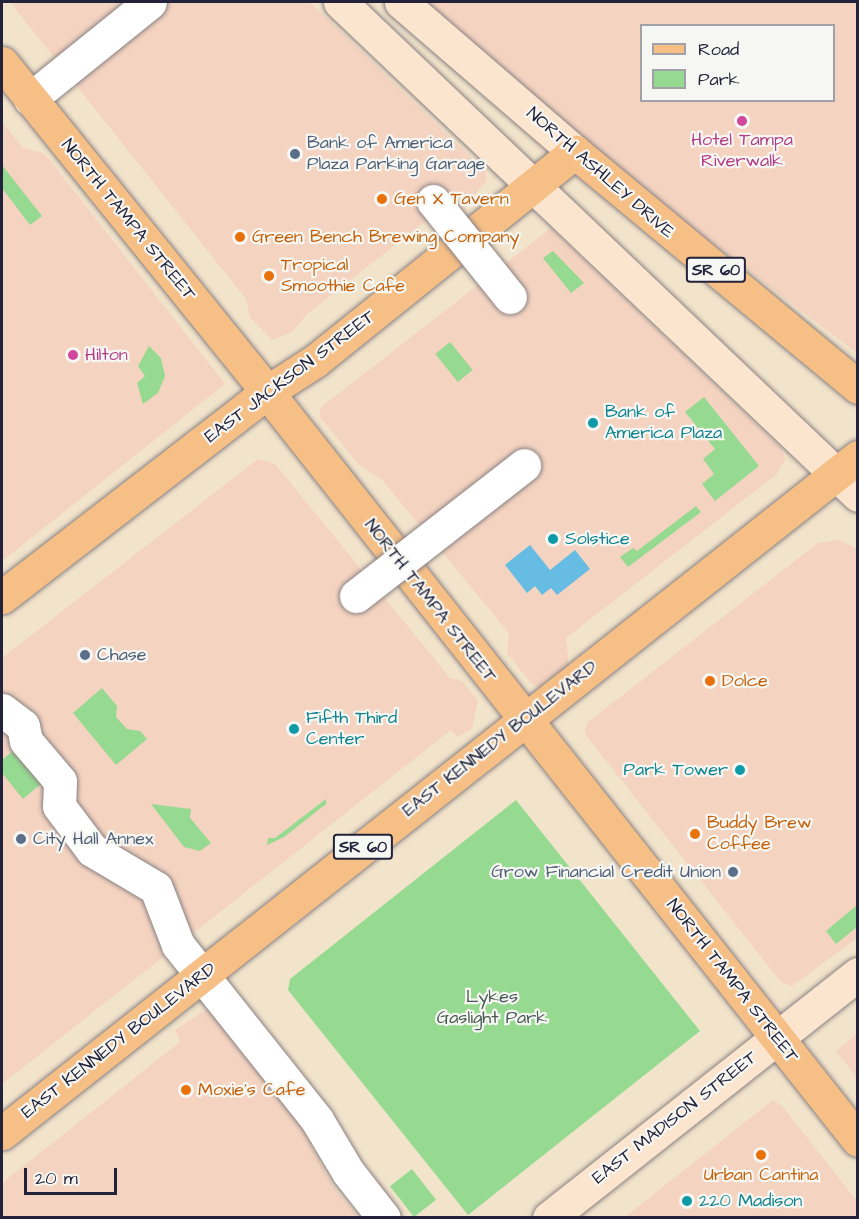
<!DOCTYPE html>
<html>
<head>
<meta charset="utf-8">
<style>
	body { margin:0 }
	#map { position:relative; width:859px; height:1219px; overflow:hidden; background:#f2e3cb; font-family:"Architects Daughter",sans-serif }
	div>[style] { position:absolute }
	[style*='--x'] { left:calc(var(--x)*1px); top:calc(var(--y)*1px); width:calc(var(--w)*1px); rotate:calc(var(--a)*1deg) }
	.built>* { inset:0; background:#f4d3c0 }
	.green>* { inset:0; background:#96d990; transform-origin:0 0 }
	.water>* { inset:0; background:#66bce3 }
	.roads { filter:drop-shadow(0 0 2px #8a8283) drop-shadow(0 0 2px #8a8283) }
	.street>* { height:33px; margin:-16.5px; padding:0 16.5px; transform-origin:16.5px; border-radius:16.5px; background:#fff }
	.secondary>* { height:33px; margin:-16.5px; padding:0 16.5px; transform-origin:16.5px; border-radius:16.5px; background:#fbe5cf }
	.primary>* { height:33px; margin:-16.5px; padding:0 16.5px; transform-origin:16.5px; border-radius:16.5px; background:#f5bf86 }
	.bridges { filter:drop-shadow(0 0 2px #8a8283) drop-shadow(0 0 2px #8a8283) }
	.street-bridge>* { height:33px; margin:-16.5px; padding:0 16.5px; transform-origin:16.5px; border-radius:16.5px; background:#fff }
	.dots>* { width:16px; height:16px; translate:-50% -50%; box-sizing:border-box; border:3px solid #f6f6f2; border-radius:50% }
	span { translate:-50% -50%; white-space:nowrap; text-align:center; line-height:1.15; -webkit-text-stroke:4.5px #f6f6f2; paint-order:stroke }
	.shield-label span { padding:2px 4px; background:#f6f6f2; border:2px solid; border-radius:4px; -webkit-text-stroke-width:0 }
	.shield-label { font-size:16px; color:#22223b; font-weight:700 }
	.hotel-label { font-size:18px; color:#b23c85 }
	.left { translate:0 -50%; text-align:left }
	.service-label { font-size:18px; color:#4e5e75 }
	.right { translate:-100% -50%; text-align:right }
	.street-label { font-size:18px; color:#22223b }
	.food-label { font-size:18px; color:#c56008 }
	.culture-label { font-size:18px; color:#0d838f }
	.park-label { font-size:18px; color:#455954 }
	.frame { position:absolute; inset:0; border:3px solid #22223b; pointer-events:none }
	.legend { position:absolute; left:640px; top:24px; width:195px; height:78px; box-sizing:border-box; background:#f6f6f2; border:2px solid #a1a1a9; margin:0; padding:8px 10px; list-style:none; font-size:18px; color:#22223b }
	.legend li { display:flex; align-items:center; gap:12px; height:30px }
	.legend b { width:30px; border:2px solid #a1a1a9 }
	.scale { position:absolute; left:24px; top:1168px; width:93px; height:27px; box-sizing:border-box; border:3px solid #22223b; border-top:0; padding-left:8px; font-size:18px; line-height:21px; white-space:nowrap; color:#22223b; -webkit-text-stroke:4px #f6f6f2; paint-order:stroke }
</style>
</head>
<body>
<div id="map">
	<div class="built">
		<div style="clip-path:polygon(10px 2px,310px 2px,485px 171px,487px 180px,469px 202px,450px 202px,307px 314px,292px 332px,272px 340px,250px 317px,246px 299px)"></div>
		<div style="clip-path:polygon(evenodd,411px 2px,857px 2px,857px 353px,552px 122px,411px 2px,642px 26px,834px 26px,834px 100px,642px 100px,642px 26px)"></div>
		<div style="clip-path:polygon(2px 122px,23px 148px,43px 153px,49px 159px,225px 384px,2px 561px)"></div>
		<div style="clip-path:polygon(551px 228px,781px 448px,785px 459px,777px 474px,566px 638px,569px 665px,541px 689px,531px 683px,507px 653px,509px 633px,383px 481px,358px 464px,320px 417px,320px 408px)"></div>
		<div style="clip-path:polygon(258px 459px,275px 464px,450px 678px,462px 681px,478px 701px,472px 728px,458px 737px,451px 730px,2px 1084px,2px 658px)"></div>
		<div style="clip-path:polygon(838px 540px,858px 549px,857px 938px,792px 986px,781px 982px,585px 734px,585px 729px,588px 722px,818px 543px)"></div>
		<div style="clip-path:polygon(207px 1009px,216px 1013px,296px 1118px,333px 1186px,358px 1217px,2px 1218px,2px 1183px,180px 1042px,175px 1030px)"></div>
		<div style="clip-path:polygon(857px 1034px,857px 1078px,836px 1051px)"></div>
		<div style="clip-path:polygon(773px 1100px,782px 1106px,857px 1201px,857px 1217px,625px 1217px)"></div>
	</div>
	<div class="green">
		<div style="clip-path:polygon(2px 165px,42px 216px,30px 225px,2px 188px)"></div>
		<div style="clip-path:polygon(553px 251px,584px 283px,571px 293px,543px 258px)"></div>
		<div style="left:450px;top:342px;width:36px;height:19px;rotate:51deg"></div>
		<div style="clip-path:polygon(149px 346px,161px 358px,165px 376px,158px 393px,143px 404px,137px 383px,145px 376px,138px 366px)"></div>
		<div style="clip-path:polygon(704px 397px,759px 466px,715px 501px,702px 484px,714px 474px,703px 459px,715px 449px,685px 412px)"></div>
		<div style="clip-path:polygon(696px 506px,701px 512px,628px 567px,620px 557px,633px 548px,637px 551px)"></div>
		<div style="clip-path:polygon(102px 688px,117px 706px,116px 717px,127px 729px,140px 731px,147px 739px,116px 765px,73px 713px)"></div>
		<div style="clip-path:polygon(14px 750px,42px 783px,23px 799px,2px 773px,2px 760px)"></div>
		<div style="clip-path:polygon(326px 799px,326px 804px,284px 837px,267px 845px,268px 838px,275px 838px)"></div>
		<div style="clip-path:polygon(516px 800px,700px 1031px,468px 1215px,288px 990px,289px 985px,290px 979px)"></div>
		<div style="clip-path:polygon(151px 804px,191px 809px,190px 818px,211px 843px,200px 851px,184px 847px)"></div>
		<div style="clip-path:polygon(857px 905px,857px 927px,836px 944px,826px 931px)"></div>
		<div style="left:412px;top:1169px;width:39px;height:28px;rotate:52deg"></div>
	</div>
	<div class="water">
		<div style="clip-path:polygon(530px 545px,550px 570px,575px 550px,590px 569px,557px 595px,551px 588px,542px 595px,535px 586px,527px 593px,505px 565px)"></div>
	</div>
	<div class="roads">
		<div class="street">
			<div style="--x:30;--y:99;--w:154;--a:-38.9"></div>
			<div style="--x:2;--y:710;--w:26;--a:37"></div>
			<div style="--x:23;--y:726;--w:15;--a:79"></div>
			<div style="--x:26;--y:741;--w:52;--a:49.6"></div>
			<div style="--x:60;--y:781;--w:25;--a:92"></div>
			<div style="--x:59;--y:806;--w:55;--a:53.1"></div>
			<div style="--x:92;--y:850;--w:74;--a:30.7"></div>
			<div style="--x:156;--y:888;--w:61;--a:68.9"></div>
			<div style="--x:178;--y:945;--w:223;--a:51.5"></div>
			<div style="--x:317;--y:1120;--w:61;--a:59.2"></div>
			<div style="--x:348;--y:1172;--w:58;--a:52"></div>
		</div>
		<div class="secondary">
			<div style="--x:340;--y:2;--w:715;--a:43.58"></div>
			<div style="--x:401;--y:2;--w:230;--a:40.8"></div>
			<div style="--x:549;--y:1218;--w:394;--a:-38.3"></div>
		</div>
		<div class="primary">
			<div style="--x:2;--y:63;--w:422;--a:51.1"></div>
			<div style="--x:267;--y:392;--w:953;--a:51.69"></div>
			<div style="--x:2;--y:597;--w:335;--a:-37.7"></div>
			<div style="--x:267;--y:392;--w:57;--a:-32.9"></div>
			<div style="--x:315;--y:361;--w:334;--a:-38.8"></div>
			<div style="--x:575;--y:152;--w:368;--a:39.7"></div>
			<div style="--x:2;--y:1133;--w:1091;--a:-38.3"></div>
		</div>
	</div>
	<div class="bridges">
		<div class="street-bridge">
			<div style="--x:433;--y:201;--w:123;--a:51.3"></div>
			<div style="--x:356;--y:596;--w:213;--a:-37.9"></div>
		</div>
	</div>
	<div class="dots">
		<div style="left:742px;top:121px;background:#d1479c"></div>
		<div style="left:295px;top:154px;background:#5c6f8a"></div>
		<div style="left:382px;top:199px;background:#e8710a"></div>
		<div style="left:240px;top:237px;background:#e8710a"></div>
		<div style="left:269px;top:276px;background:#e8710a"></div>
		<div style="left:73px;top:355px;background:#d1479c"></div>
		<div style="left:593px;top:423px;background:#0f9aa8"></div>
		<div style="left:553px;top:539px;background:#0f9aa8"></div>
		<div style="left:85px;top:655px;background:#5c6f8a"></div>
		<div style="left:710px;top:681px;background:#e8710a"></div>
		<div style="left:294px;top:729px;background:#0f9aa8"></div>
		<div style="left:740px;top:770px;background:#0f9aa8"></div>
		<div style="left:695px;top:834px;background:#e8710a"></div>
		<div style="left:21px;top:839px;background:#5c6f8a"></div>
		<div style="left:733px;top:872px;background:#5c6f8a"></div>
		<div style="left:186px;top:1090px;background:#e8710a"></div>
		<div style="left:761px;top:1155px;background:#e8710a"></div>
		<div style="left:687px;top:1201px;background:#0f9aa8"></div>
	</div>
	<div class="shield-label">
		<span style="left:716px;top:270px">SR 60</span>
		<span style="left:363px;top:847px">SR 60</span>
	</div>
	<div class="hotel-label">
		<span style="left:742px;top:151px">Hotel Tampa<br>Riverwalk</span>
		<span class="left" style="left:85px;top:355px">Hilton</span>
	</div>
	<div class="service-label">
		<span class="left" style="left:307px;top:154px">Bank of America<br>Plaza Parking Garage</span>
		<span class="left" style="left:97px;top:655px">Chase</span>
		<span class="left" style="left:33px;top:839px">City Hall Annex</span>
		<span class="right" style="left:721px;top:872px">Grow Financial Credit Union</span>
	</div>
	<div class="street-label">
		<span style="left:600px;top:173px;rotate:41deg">NORTH ASHLEY DRIVE</span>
		<span style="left:128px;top:220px;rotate:51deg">NORTH TAMPA STREET</span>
		<span style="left:290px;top:377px;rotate:-37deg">EAST JACKSON STREET</span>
		<span style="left:430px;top:601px;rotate:52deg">NORTH TAMPA STREET</span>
		<span style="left:500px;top:739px;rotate:-38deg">EAST KENNEDY BOULEVARD</span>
		<span style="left:732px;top:981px;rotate:52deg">NORTH TAMPA STREET</span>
		<span style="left:119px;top:1041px;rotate:-38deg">EAST KENNEDY BOULEVARD</span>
		<span style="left:675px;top:1118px;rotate:-38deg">EAST MADISON STREET</span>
	</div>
	<div class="food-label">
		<span class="left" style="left:394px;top:199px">Gen X Tavern</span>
		<span class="left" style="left:252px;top:237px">Green Bench Brewing Company</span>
		<span class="left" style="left:281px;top:276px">Tropical<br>Smoothie Cafe</span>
		<span class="left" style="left:722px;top:681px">Dolce</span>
		<span class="left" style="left:707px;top:834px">Buddy Brew<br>Coffee</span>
		<span class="left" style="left:198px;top:1090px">Moxie's Cafe</span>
		<span style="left:761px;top:1175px">Urban Cantina</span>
	</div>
	<div class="culture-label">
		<span class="left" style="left:605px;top:423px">Bank of<br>America Plaza</span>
		<span class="left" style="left:565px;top:539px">Solstice</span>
		<span class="left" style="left:306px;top:729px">Fifth Third<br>Center</span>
		<span class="right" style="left:728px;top:770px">Park Tower</span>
		<span class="left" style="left:699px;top:1201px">220 Madison</span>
	</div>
	<div class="park-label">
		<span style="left:492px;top:1008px">Lykes<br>Gaslight Park</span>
	</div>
	<div class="frame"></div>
	<ul class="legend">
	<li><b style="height:8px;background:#f5bf86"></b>Road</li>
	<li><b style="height:16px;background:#96d990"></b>Park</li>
	</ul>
	<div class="scale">20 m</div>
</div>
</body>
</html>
